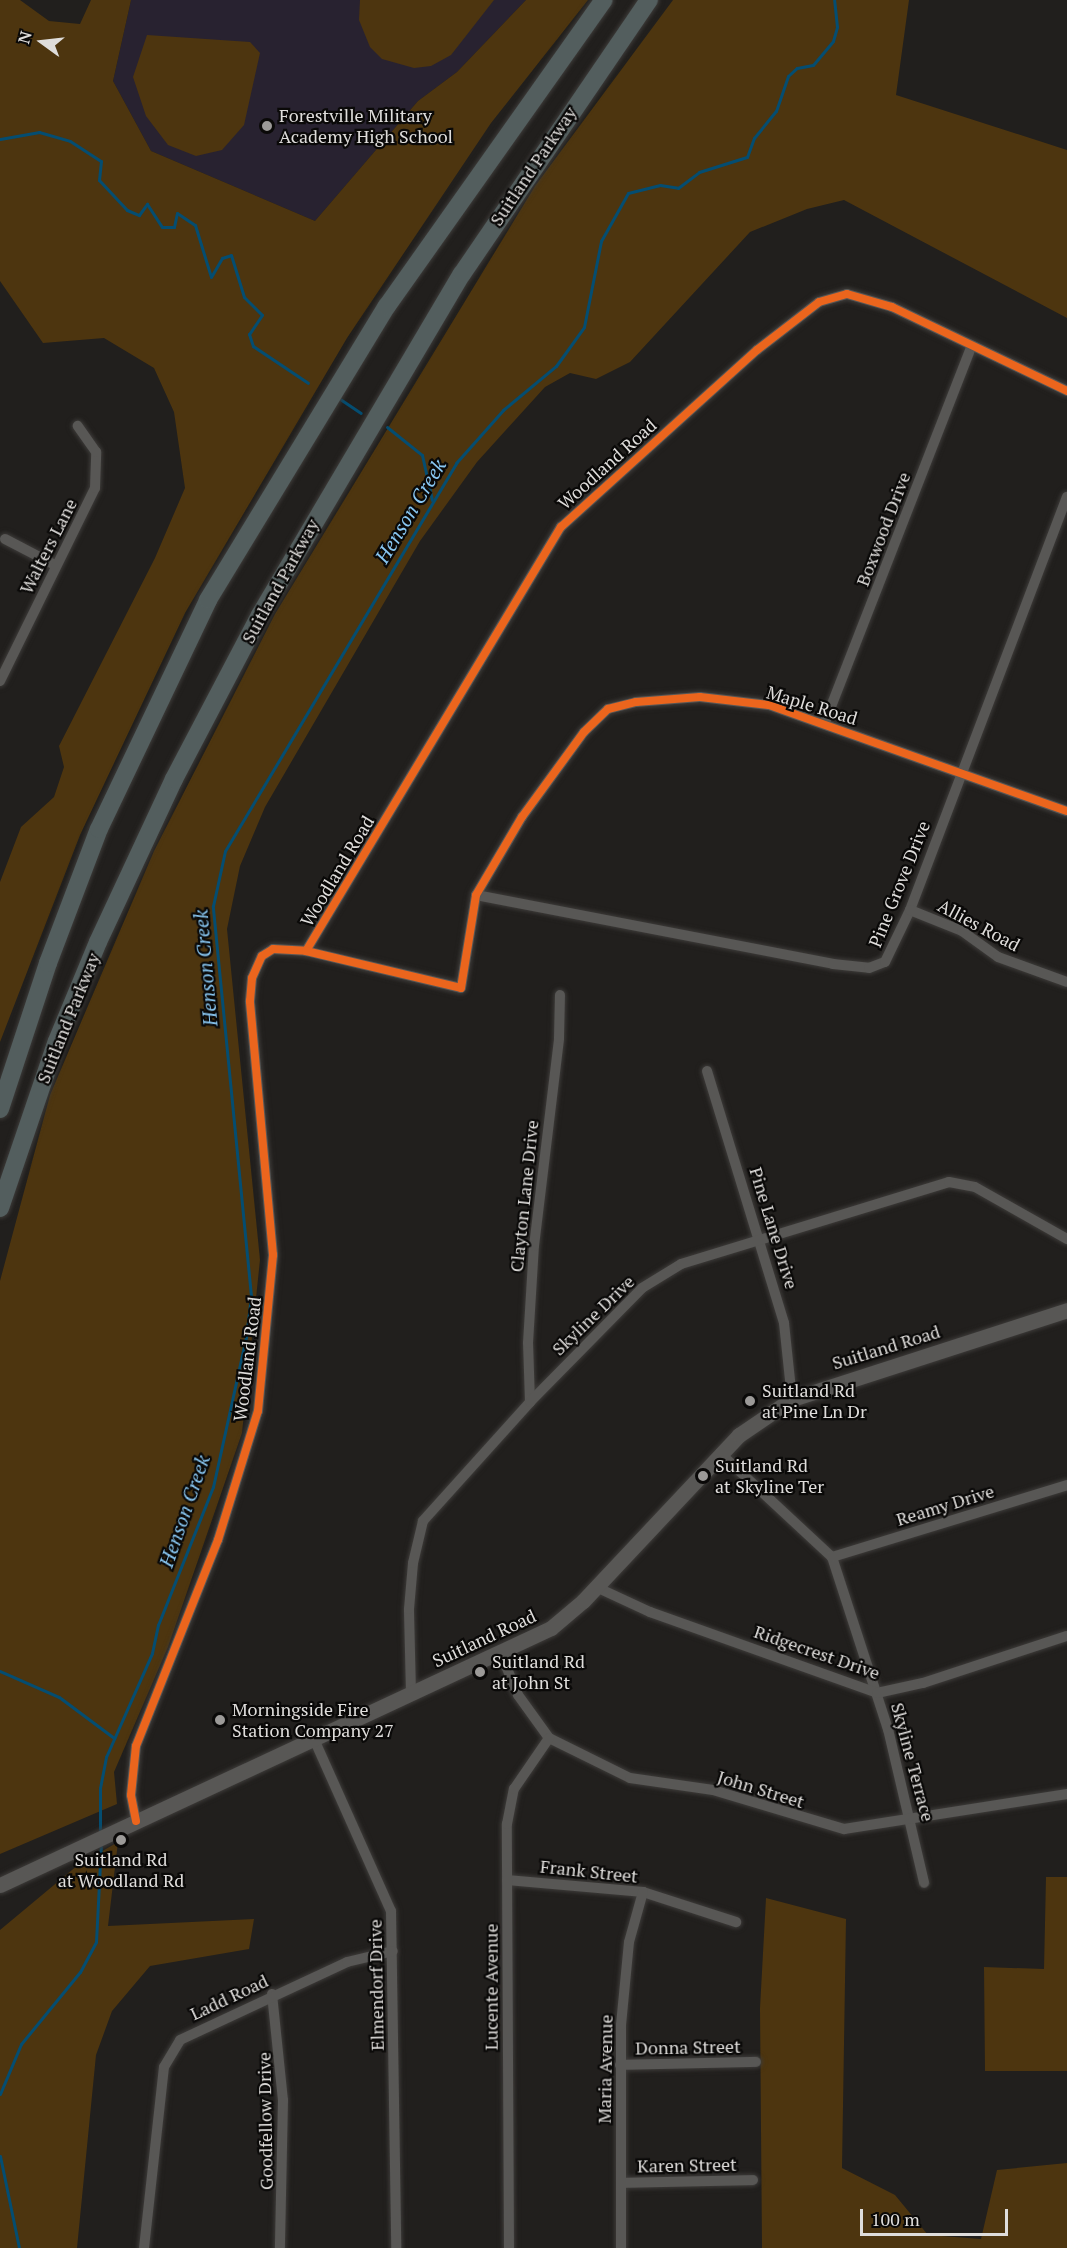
<!DOCTYPE html>
<html>
<head>
<meta charset="utf-8">
<style>
	body { margin:0 }
	#map { position:relative; width:1067px; height:2248px; overflow:hidden; background:#211f1d; font-family:"PT Serif",serif }
	div>[style] { position:absolute }
	[style*='--x'] { left:calc(var(--x)*1px); top:calc(var(--y)*1px); width:calc(var(--w)*1px); rotate:calc(var(--a)*1deg) }
	.education>* { inset:0; background:#282230 }
	.green>* { inset:0; background:#4d350f }
	.stream>* { height:3px; margin:-1.5px; padding:0 1.5px; transform-origin:1.5px; border-radius:1.5px; background:#044d71 }
	.roads { filter:drop-shadow(0 0 2px #3d3b39) drop-shadow(0 0 2px #3d3b39) }
	.minor>* { height:10px; margin:-5px; padding:0 5px; transform-origin:5px; border-radius:5px; background:#585755 }
	.secondary>* { height:15px; margin:-7.5px; padding:0 7.5px; transform-origin:7.5px; border-radius:7.5px; background:#585755 }
	.trunk>* { height:18px; margin:-9px; padding:0 9px; transform-origin:9px; border-radius:9px; background:#535e5e }
	.cycleway>* { height:8px; margin:-4px; padding:0 4px; transform-origin:4px; border-radius:4px; background:#eb651d }
	.dots>* { width:16px; height:16px; translate:-50% -50%; box-sizing:border-box; border:3px solid #0a0908; border-radius:50% }
	span { translate:-50% -50%; white-space:nowrap; text-align:center; line-height:1.15; -webkit-text-stroke:4.5px #0a0908; paint-order:stroke }
	.poi-label { font-size:18px; color:#dfdddb }
	.left { translate:0 -50%; text-align:left }
	.street-label { font-size:18px; color:#dfdddb }
	.water-label { font-size:20px; color:#89c7f2; font-style:italic }
	.north { position:absolute; left:12px; top:12px; width:60px; height:60px; -webkit-text-stroke:4px #0a0908; paint-order:stroke; rotate:285deg; font-size:16px; font-weight:700; line-height:24px; text-align:center; color:#dfdddb }
	.north::after { content:''; display:block; margin:auto; width:21px; height:27px; background:#dfdddb; clip-path:polygon(50% 0,100% 100%,50% 72%,0 100%) }
	.scale { position:absolute; left:860px; top:2209px; width:148px; height:27px; box-sizing:border-box; border:3px solid #dfdddb; border-top:0; padding-left:8px; font-size:18px; line-height:21px; white-space:nowrap; color:#dfdddb; -webkit-text-stroke:4px #0a0908; paint-order:stroke }
</style>
</head>
<body>
<div id="map">
	<div class="education">
		<div style="clip-path:polygon(131px 0,526px 0,457px 72px,418px 101px,315px 221px,151px 151px,113px 81px)"></div>
	</div>
	<div class="green">
		<div style="clip-path:polygon(0 0,20px 0,49px 21px,80px 24px,91px 0,131px 0,113px 81px,151px 151px,315px 221px,418px 101px,457px 72px,526px 0,588px 0,491px 123px,347px 338px,185px 613px,80px 835px,0 1042px,0 882px,21px 827px,54px 797px,64px 767px,59px 746px,155px 558px,185px 488px,174px 412px,154px 368px,104px 338px,43px 343px,0 281px)"></div>
		<div style="clip-path:polygon(360px 0,494px 0,451px 55px,431px 66px,414px 68px,382px 59px,370px 47px,359px 20px)"></div>
		<div style="clip-path:polygon(673px 0,909px 0,896px 95px,1067px 150px,1067px 318px,844px 200px,807px 209px,750px 232px,630px 362px,596px 379px,570px 373px,545px 387px,477px 462px,420px 541px,265px 807px,240px 866px,227px 929px,260px 1260px,242px 1433px,168px 1647px,114px 1772px,117px 1804px,0 1854px,0 1281px,50px 1095px,154px 851px,275px 614px,535px 186px)"></div>
		<div style="clip-path:polygon(147px 35px,250px 42px,260px 53px,244px 125px,222px 150px,196px 156px,168px 145px,146px 116px,133px 77px)"></div>
		<div style="clip-path:polygon(118px 1842px,108px 1926px,254px 1919px,249px 1949px,150px 1966px,112px 2011px,96px 2055px,77px 2248px,0 2248px,0 1930px,78px 1865px)"></div>
		<div style="clip-path:polygon(1046px 1877px,1067px 1877px,1067px 2071px,985px 2071px,984px 1967px,1044px 1969px)"></div>
		<div style="clip-path:polygon(766px 1898px,846px 1919px,842px 2168px,895px 2195px,928px 2235px,981px 2239px,997px 2170px,1067px 2163px,1067px 2248px,762px 2248px,760px 2008px)"></div>
	</div>
	<div class="stream">
		<div style="--x:0;--y:139;--w:40;--a:-10"></div>
		<div style="--x:39;--y:132;--w:32;--a:16"></div>
		<div style="--x:70;--y:141;--w:37;--a:33"></div>
		<div style="--x:101;--y:161;--w:19;--a:96"></div>
		<div style="--x:99;--y:180;--w:41;--a:47"></div>
		<div style="--x:127;--y:210;--w:13;--a:23"></div>
		<div style="--x:139;--y:215;--w:14;--a:-54"></div>
		<div style="--x:147;--y:204;--w:27;--a:57"></div>
		<div style="--x:162;--y:227;--w:12;--a:0"></div>
		<div style="--x:174;--y:227;--w:14;--a:-78"></div>
		<div style="--x:177;--y:213;--w:22;--a:34"></div>
		<div style="--x:195;--y:225;--w:54;--a:72.9"></div>
		<div style="--x:211;--y:277;--w:22;--a:-60"></div>
		<div style="--x:222;--y:258;--w:9;--a:-18"></div>
		<div style="--x:231;--y:255;--w:44;--a:72.8"></div>
		<div style="--x:244;--y:297;--w:25;--a:45"></div>
		<div style="--x:262;--y:315;--w:23;--a:124"></div>
		<div style="--x:249;--y:334;--w:13;--a:72"></div>
		<div style="--x:253;--y:346;--w:66;--a:33.9"></div>
		<div style="--x:340;--y:399;--w:25;--a:34"></div>
		<div style="--x:387;--y:427;--w:45;--a:38.7"></div>
		<div style="--x:422;--y:455;--w:46;--a:77.5"></div>
		<div style="--x:0;--y:1671;--w:64;--a:23.8"></div>
		<div style="--x:59;--y:1697;--w:69;--a:36.7"></div>
		<div style="--x:100;--y:1832;--w:44;--a:-90"></div>
		<div style="--x:100;--y:1788;--w:32;--a:-79"></div>
		<div style="--x:106;--y:1757;--w:114;--a:-66.1"></div>
		<div style="--x:152;--y:1653;--w:29;--a:-78"></div>
		<div style="--x:158;--y:1625;--w:149;--a:-68.3"></div>
		<div style="--x:213;--y:1487;--w:154;--a:-77.6"></div>
		<div style="--x:246;--y:1337;--w:41;--a:-83"></div>
		<div style="--x:251;--y:1296;--w:392;--a:-95.6"></div>
		<div style="--x:213;--y:906;--w:56;--a:-77.7"></div>
		<div style="--x:225;--y:851;--w:452;--a:-59.2"></div>
		<div style="--x:456;--y:463;--w:71;--a:-48.4"></div>
		<div style="--x:503;--y:410;--w:69;--a:-39.7"></div>
		<div style="--x:556;--y:366;--w:48;--a:-54.3"></div>
		<div style="--x:584;--y:327;--w:88;--a:-78.8"></div>
		<div style="--x:601;--y:241;--w:55;--a:-60.6"></div>
		<div style="--x:628;--y:193;--w:33;--a:-14"></div>
		<div style="--x:660;--y:185;--w:18;--a:9"></div>
		<div style="--x:678;--y:188;--w:26;--a:-37"></div>
		<div style="--x:699;--y:172;--w:50;--a:-17.4"></div>
		<div style="--x:747;--y:157;--w:20;--a:-70"></div>
		<div style="--x:754;--y:138;--w:35;--a:-51"></div>
		<div style="--x:776;--y:111;--w:37;--a:-71"></div>
		<div style="--x:788;--y:76;--w:12;--a:-42"></div>
		<div style="--x:797;--y:68;--w:16;--a:-11"></div>
		<div style="--x:813;--y:65;--w:31;--a:-50"></div>
		<div style="--x:833;--y:41;--w:15;--a:-74"></div>
		<div style="--x:837;--y:27;--w:27;--a:-96"></div>
		<div style="--x:0;--y:2094;--w:54;--a:-67.2"></div>
		<div style="--x:21;--y:2044;--w:93;--a:-50.7"></div>
		<div style="--x:80;--y:1972;--w:34;--a:-62"></div>
		<div style="--x:96;--y:1942;--w:100;--a:-87.1"></div>
		<div style="--x:0;--y:2156;--w:94;--a:78.3"></div>
	</div>
	<div class="roads">
		<div class="minor">
			<div style="--x:5;--y:539;--w:56;--a:27.5"></div>
			<div style="--x:0;--y:681;--w:215;--a:-63.8"></div>
			<div style="--x:95;--y:488;--w:36;--a:-88"></div>
			<div style="--x:96;--y:452;--w:32;--a:-125"></div>
			<div style="--x:825;--y:722;--w:401;--a:-68.7"></div>
			<div style="--x:476;--y:895;--w:364;--a:10.9"></div>
			<div style="--x:833;--y:964;--w:36;--a:6"></div>
			<div style="--x:869;--y:968;--w:17;--a:-21"></div>
			<div style="--x:885;--y:962;--w:58;--a:-64.3"></div>
			<div style="--x:910;--y:910;--w:442;--a:-69.2"></div>
			<div style="--x:910;--y:910;--w:56;--a:22"></div>
			<div style="--x:962;--y:931;--w:44;--a:35.8"></div>
			<div style="--x:998;--y:957;--w:73;--a:19.9"></div>
			<div style="--x:306;--y:951;--w:495;--a:-59"></div>
			<div style="--x:561;--y:527;--w:264;--a:-42.1"></div>
			<div style="--x:757;--y:350;--w:78;--a:-37.7"></div>
			<div style="--x:819;--y:302;--w:29;--a:-16"></div>
			<div style="--x:847;--y:294;--w:47;--a:16.1"></div>
			<div style="--x:892;--y:307;--w:194;--a:25.6"></div>
			<div style="--x:707;--y:1071;--w:264;--a:73"></div>
			<div style="--x:784;--y:1323;--w:76;--a:84"></div>
			<div style="--x:530;--y:1402;--w:59;--a:-91.9"></div>
			<div style="--x:528;--y:1343;--w:97;--a:-86.5"></div>
			<div style="--x:534;--y:1246;--w:209;--a:-83.1"></div>
			<div style="--x:559;--y:1038;--w:43;--a:-88.7"></div>
			<div style="--x:720;--y:1453;--w:153;--a:42.9"></div>
			<div style="--x:832;--y:1557;--w:181;--a:72"></div>
			<div style="--x:888;--y:1729;--w:158;--a:76.8"></div>
			<div style="--x:832;--y:1557;--w:246;--a:-17"></div>
			<div style="--x:596;--y:1587;--w:60;--a:24.8"></div>
			<div style="--x:650;--y:1612;--w:241;--a:19.6"></div>
			<div style="--x:877;--y:1693;--w:47;--a:-12.3"></div>
			<div style="--x:923;--y:1683;--w:151;--a:-18.1"></div>
			<div style="--x:501;--y:1654;--w:44;--a:67.5"></div>
			<div style="--x:518;--y:1695;--w:53;--a:54.2"></div>
			<div style="--x:549;--y:1738;--w:90;--a:26.3"></div>
			<div style="--x:630;--y:1778;--w:84;--a:8.2"></div>
			<div style="--x:713;--y:1790;--w:137;--a:16.6"></div>
			<div style="--x:844;--y:1829;--w:226;--a:-8.9"></div>
			<div style="--x:411;--y:1693;--w:84;--a:-91.4"></div>
			<div style="--x:409;--y:1609;--w:46;--a:-85"></div>
			<div style="--x:413;--y:1563;--w:43;--a:-76.6"></div>
			<div style="--x:423;--y:1521;--w:160;--a:-48"></div>
			<div style="--x:530;--y:1402;--w:160;--a:-45.5"></div>
			<div style="--x:642;--y:1288;--w:46;--a:-31.6"></div>
			<div style="--x:681;--y:1264;--w:280;--a:-17"></div>
			<div style="--x:949;--y:1182;--w:26;--a:11"></div>
			<div style="--x:975;--y:1187;--w:106;--a:29.5"></div>
			<div style="--x:314;--y:1739;--w:188;--a:65.9"></div>
			<div style="--x:391;--y:1911;--w:337;--a:89.1"></div>
			<div style="--x:136;--y:1821;--w:26;--a:-101"></div>
			<div style="--x:131;--y:1795;--w:49;--a:-84.2"></div>
			<div style="--x:136;--y:1746;--w:222;--a:-68.3"></div>
			<div style="--x:218;--y:1540;--w:135;--a:-72.8"></div>
			<div style="--x:258;--y:1411;--w:157;--a:-84.5"></div>
			<div style="--x:273;--y:1255;--w:255;--a:-95.2"></div>
			<div style="--x:250;--y:1001;--w:23;--a:-85"></div>
			<div style="--x:252;--y:978;--w:24;--a:-66"></div>
			<div style="--x:262;--y:956;--w:13;--a:-32"></div>
			<div style="--x:273;--y:949;--w:33;--a:3"></div>
			<div style="--x:306;--y:951;--w:159;--a:13.4"></div>
			<div style="--x:461;--y:988;--w:94;--a:-80.8"></div>
			<div style="--x:476;--y:895;--w:91;--a:-59.5"></div>
			<div style="--x:522;--y:817;--w:105;--a:-53.9"></div>
			<div style="--x:584;--y:732;--w:33;--a:-44"></div>
			<div style="--x:608;--y:709;--w:29;--a:-14"></div>
			<div style="--x:636;--y:702;--w:64;--a:-4.5"></div>
			<div style="--x:700;--y:697;--w:69;--a:6.6"></div>
			<div style="--x:769;--y:705;--w:316;--a:19.6"></div>
			<div style="--x:507;--y:1880;--w:137;--a:5"></div>
			<div style="--x:643;--y:1892;--w:98;--a:17.9"></div>
			<div style="--x:272;--y:1994;--w:107;--a:84.1"></div>
			<div style="--x:283;--y:2100;--w:148;--a:91.2"></div>
			<div style="--x:620;--y:2065;--w:136;--a:-1.3"></div>
			<div style="--x:621;--y:2183;--w:132;--a:-1.3"></div>
			<div style="--x:144;--y:2248;--w:182;--a:-83.7"></div>
			<div style="--x:164;--y:2067;--w:31;--a:-59"></div>
			<div style="--x:180;--y:2040;--w:184;--a:-25"></div>
			<div style="--x:347;--y:1962;--w:47;--a:-13.4"></div>
			<div style="--x:509;--y:2248;--w:424;--a:-90.3"></div>
			<div style="--x:507;--y:1824;--w:36;--a:-79"></div>
			<div style="--x:514;--y:1789;--w:62;--a:-55.5"></div>
			<div style="--x:621;--y:2248;--w:223;--a:-90"></div>
			<div style="--x:621;--y:2025;--w:83;--a:-84.5"></div>
			<div style="--x:629;--y:1942;--w:52;--a:-74.4"></div>
		</div>
		<div class="secondary">
			<div style="--x:0;--y:1885;--w:608;--a:-25.01"></div>
			<div style="--x:551;--y:1628;--w:42;--a:-40.2"></div>
			<div style="--x:583;--y:1601;--w:228;--a:-46.8"></div>
			<div style="--x:739;--y:1435;--w:64;--a:-34.2"></div>
			<div style="--x:792;--y:1399;--w:289;--a:-17.9"></div>
		</div>
		<div class="trunk">
			<div style="--x:0;--y:1109;--w:154;--a:-71.8"></div>
			<div style="--x:48;--y:963;--w:143;--a:-69.2"></div>
			<div style="--x:99;--y:829;--w:254;--a:-64.5"></div>
			<div style="--x:208;--y:600;--w:344;--a:-58.7"></div>
			<div style="--x:387;--y:306;--w:375;--a:-54.7"></div>
			<div style="--x:0;--y:1208;--w:176;--a:-71.2"></div>
			<div style="--x:57;--y:1041;--w:107;--a:-67.5"></div>
			<div style="--x:98;--y:942;--w:180;--a:-65"></div>
			<div style="--x:174;--y:779;--w:185;--a:-62.3"></div>
			<div style="--x:260;--y:615;--w:396;--a:-59.4"></div>
			<div style="--x:462;--y:274;--w:332;--a:-55.7"></div>
		</div>
	</div>
	<div class="cycleway">
		<div style="--x:306;--y:951;--w:495;--a:-59"></div>
		<div style="--x:561;--y:527;--w:264;--a:-42.1"></div>
		<div style="--x:757;--y:350;--w:78;--a:-37.7"></div>
		<div style="--x:819;--y:302;--w:29;--a:-16"></div>
		<div style="--x:847;--y:294;--w:47;--a:16.1"></div>
		<div style="--x:892;--y:307;--w:194;--a:25.6"></div>
		<div style="--x:136;--y:1821;--w:26;--a:-101"></div>
		<div style="--x:131;--y:1795;--w:49;--a:-84.2"></div>
		<div style="--x:136;--y:1746;--w:222;--a:-68.3"></div>
		<div style="--x:218;--y:1540;--w:135;--a:-72.8"></div>
		<div style="--x:258;--y:1411;--w:157;--a:-84.5"></div>
		<div style="--x:273;--y:1255;--w:255;--a:-95.2"></div>
		<div style="--x:250;--y:1001;--w:23;--a:-85"></div>
		<div style="--x:252;--y:978;--w:24;--a:-66"></div>
		<div style="--x:262;--y:956;--w:13;--a:-32"></div>
		<div style="--x:273;--y:949;--w:33;--a:3"></div>
		<div style="--x:306;--y:951;--w:159;--a:13.4"></div>
		<div style="--x:461;--y:988;--w:94;--a:-80.8"></div>
		<div style="--x:476;--y:895;--w:91;--a:-59.5"></div>
		<div style="--x:522;--y:817;--w:105;--a:-53.9"></div>
		<div style="--x:584;--y:732;--w:33;--a:-44"></div>
		<div style="--x:608;--y:709;--w:29;--a:-14"></div>
		<div style="--x:636;--y:702;--w:64;--a:-4.5"></div>
		<div style="--x:700;--y:697;--w:69;--a:6.6"></div>
		<div style="--x:769;--y:705;--w:316;--a:19.6"></div>
	</div>
	<div class="dots">
		<div style="left:267px;top:126px;background:#9c9a98"></div>
		<div style="left:750px;top:1401px;background:#9c9a98"></div>
		<div style="left:703px;top:1476px;background:#9c9a98"></div>
		<div style="left:480px;top:1672px;background:#9c9a98"></div>
		<div style="left:220px;top:1720px;background:#9c9a98"></div>
		<div style="left:121px;top:1840px;background:#9c9a98"></div>
	</div>
	<div class="poi-label">
		<span class="left" style="left:279px;top:126px">Forestville Military<br>Academy High School</span>
		<span class="left" style="left:762px;top:1401px">Suitland Rd<br>at Pine Ln Dr</span>
		<span class="left" style="left:715px;top:1476px">Suitland Rd<br>at Skyline Ter</span>
		<span class="left" style="left:492px;top:1672px">Suitland Rd<br>at John St</span>
		<span class="left" style="left:232px;top:1720px">Morningside Fire<br>Station Company 27</span>
		<span style="left:121px;top:1870px">Suitland Rd<br>at Woodland Rd</span>
	</div>
	<div class="street-label">
		<span style="left:533px;top:166px;rotate:-56deg">Suitland Parkway</span>
		<span style="left:607px;top:464px;rotate:-42deg">Woodland Road</span>
		<span style="left:883px;top:529px;rotate:-69deg">Boxwood Drive</span>
		<span style="left:48px;top:546px;rotate:-63deg">Walters Lane</span>
		<span style="left:280px;top:581px;rotate:-61deg">Suitland Parkway</span>
		<span style="left:812px;top:705px;rotate:17deg">Maple Road</span>
		<span style="left:337px;top:871px;rotate:-59deg">Woodland Road</span>
		<span style="left:899px;top:884px;rotate:-68deg">Pine Grove Drive</span>
		<span style="left:979px;top:925px;rotate:28deg">Allies Road</span>
		<span style="left:68px;top:1018px;rotate:-68deg">Suitland Parkway</span>
		<span style="left:524px;top:1196px;rotate:-84deg">Clayton Lane Drive</span>
		<span style="left:774px;top:1228px;rotate:73deg">Pine Lane Drive</span>
		<span style="left:593px;top:1315px;rotate:-44deg">Skyline Drive</span>
		<span style="left:886px;top:1347px;rotate:-17deg">Suitland Road</span>
		<span style="left:247px;top:1359px;rotate:-83deg">Woodland Road</span>
		<span style="left:945px;top:1505px;rotate:-17deg">Reamy Drive</span>
		<span style="left:484px;top:1638px;rotate:-25deg">Suitland Road</span>
		<span style="left:817px;top:1652px;rotate:19deg">Ridgecrest Drive</span>
		<span style="left:913px;top:1762px;rotate:75deg">Skyline Terrace</span>
		<span style="left:761px;top:1789px;rotate:17deg">John Street</span>
		<span style="left:589px;top:1871px;rotate:6deg">Frank Street</span>
		<span style="left:376px;top:1985px;rotate:-91deg">Elmendorf Drive</span>
		<span style="left:491px;top:1987px;rotate:-90deg">Lucente Avenue</span>
		<span style="left:229px;top:1997px;rotate:-25deg">Ladd Road</span>
		<span style="left:688px;top:2047px;rotate:-1deg">Donna Street</span>
		<span style="left:605px;top:2069px;rotate:-89deg">Maria Avenue</span>
		<span style="left:265px;top:2121px;rotate:-91deg">Goodfellow Drive</span>
		<span style="left:687px;top:2165px;rotate:-1deg">Karen Street</span>
	</div>
	<div class="water-label">
		<span style="left:410px;top:511px;rotate:-59deg">Henson Creek</span>
		<span style="left:205px;top:968px;rotate:-95deg">Henson Creek</span>
		<span style="left:184px;top:1511px;rotate:-71deg">Henson Creek</span>
	</div>
	<div class="north">N</div>
	<div class="scale">100 m</div>
</div>
</body>
</html>
